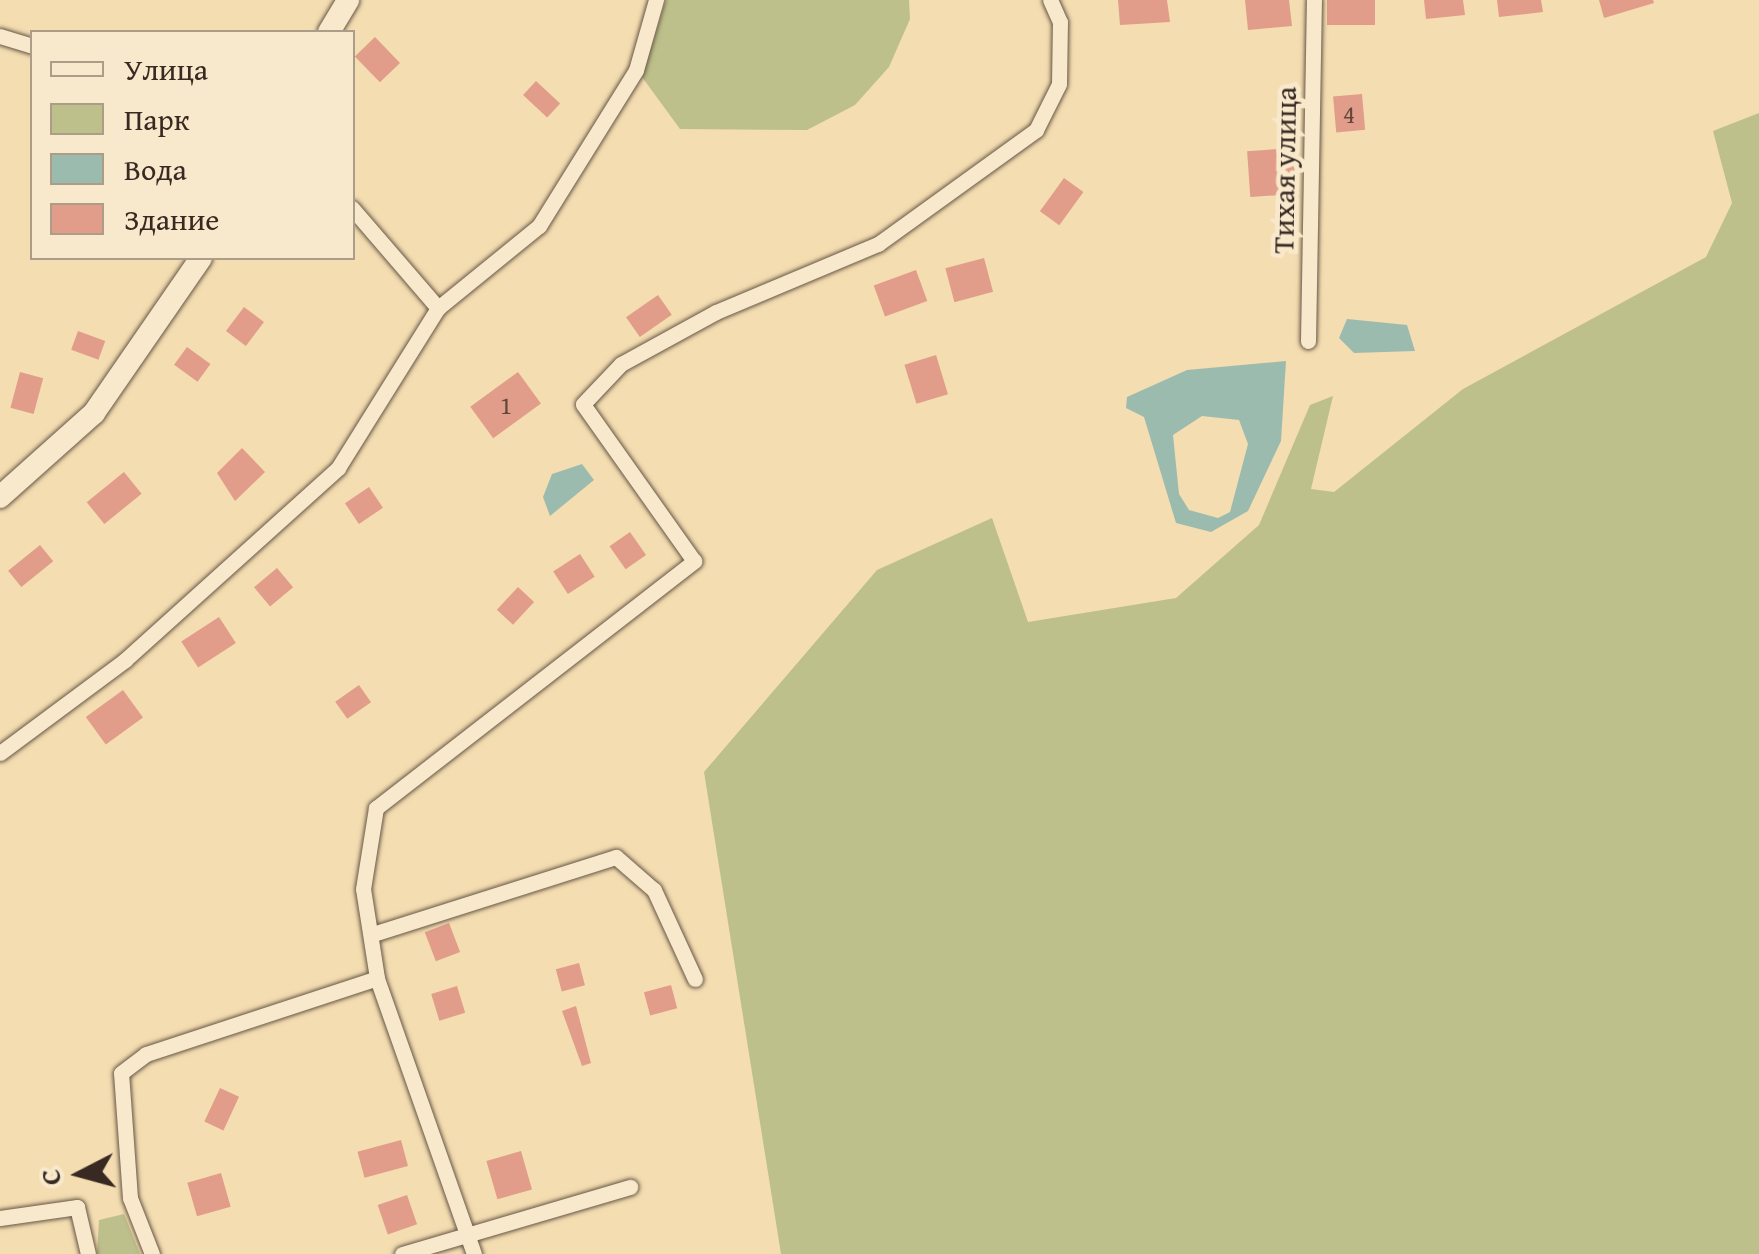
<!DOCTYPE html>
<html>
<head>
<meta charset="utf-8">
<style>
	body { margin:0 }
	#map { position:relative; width:1759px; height:1254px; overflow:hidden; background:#f4ddb1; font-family:"Gentium Book Plus",serif }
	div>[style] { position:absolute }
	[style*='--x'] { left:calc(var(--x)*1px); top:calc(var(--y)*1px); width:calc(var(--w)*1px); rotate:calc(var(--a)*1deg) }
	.green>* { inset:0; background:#bdc08a }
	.water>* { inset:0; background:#9cbbaf }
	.building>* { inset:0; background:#e19d89; transform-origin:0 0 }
	.roads { filter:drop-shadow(0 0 2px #675746) drop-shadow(0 0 2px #675746) }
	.street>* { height:15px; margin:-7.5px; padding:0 7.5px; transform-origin:7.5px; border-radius:7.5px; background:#f8e9cc }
	.secondary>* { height:22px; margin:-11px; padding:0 11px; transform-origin:11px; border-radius:11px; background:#f8e9cc }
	span { translate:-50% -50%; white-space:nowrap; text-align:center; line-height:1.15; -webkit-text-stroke:9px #f8e9cc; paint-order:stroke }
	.number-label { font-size:25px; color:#62473c }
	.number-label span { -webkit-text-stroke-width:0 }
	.street-label { font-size:30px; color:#382a23 }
	.legend { position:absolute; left:30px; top:30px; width:325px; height:230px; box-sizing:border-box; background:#f8e9cc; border:2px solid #ab9d88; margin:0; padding:12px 18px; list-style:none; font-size:30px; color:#382a23 }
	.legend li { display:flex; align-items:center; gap:20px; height:50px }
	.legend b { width:50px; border:2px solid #ab9d88 }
	.north { position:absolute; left:30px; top:1124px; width:100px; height:100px; -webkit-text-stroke:8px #f8e9cc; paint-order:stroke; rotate:264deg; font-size:28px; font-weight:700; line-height:40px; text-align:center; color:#382a23 }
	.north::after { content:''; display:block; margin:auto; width:35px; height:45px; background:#382a23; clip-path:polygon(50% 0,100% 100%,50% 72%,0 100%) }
</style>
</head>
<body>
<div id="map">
	<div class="green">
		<div style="clip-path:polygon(666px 0,909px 0,910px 19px,889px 67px,855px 105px,807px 130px,680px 129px,642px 77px)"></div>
		<div style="clip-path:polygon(1759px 113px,1759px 1254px,781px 1254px,704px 772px,877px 570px,992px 518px,1028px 622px,1176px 598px,1259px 525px,1310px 405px,1333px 396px,1311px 489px,1334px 492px,1463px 389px,1706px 257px,1732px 203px,1713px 131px)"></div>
		<div style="clip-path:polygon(124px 1214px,140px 1254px,97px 1254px,99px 1220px)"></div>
	</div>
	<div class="water">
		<div style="clip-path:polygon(1347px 319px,1407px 325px,1415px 351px,1354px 353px,1339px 338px)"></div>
		<div style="clip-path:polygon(evenodd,1286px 361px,1281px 441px,1248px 511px,1211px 532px,1176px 523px,1144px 417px,1126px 408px,1127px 397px,1187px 370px,1286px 361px,1202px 416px,1239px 420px,1248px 444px,1230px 512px,1218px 518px,1189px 510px,1179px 494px,1173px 435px,1202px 416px)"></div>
		<div style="clip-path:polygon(582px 464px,594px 480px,550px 516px,543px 497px,552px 474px)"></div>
	</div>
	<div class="building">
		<div style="clip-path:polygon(1118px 0,1167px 0,1170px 22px,1120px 25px)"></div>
		<div style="clip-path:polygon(1245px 0,1289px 0,1292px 26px,1248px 30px)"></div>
		<div style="left:1327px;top:0;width:48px;height:25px"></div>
		<div style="clip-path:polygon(1424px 0,1463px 0,1465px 15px,1426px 19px)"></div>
		<div style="clip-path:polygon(1497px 0,1541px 0,1543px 12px,1499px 17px)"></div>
		<div style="clip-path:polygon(1599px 0,1653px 0,1654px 3px,1604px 18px)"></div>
		<div style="left:375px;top:37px;width:36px;height:28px;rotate:46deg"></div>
		<div style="left:536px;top:81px;width:33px;height:19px;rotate:43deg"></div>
		<div style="left:1362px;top:94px;width:36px;height:29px;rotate:85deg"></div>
		<div style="left:1293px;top:148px;width:46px;height:46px;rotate:86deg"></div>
		<div style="left:1064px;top:178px;width:24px;height:41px;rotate:36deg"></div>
		<div style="left:984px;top:258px;width:35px;height:40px;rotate:75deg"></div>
		<div style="left:916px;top:270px;width:33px;height:45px;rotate:70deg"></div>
		<div style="left:658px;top:295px;width:24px;height:39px;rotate:55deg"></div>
		<div style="left:244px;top:307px;width:25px;height:30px;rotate:37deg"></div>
		<div style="left:78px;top:331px;width:29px;height:20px;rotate:20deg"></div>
		<div style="left:187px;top:347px;width:29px;height:22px;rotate:36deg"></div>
		<div style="left:936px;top:355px;width:41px;height:33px;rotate:73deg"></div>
		<div style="left:20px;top:372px;width:24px;height:37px;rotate:15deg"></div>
		<div style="left:518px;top:372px;width:39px;height:59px;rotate:54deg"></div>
		<div style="clip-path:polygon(242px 448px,265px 472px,235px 501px,217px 473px)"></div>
		<div style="left:124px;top:472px;width:28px;height:48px;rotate:51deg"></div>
		<div style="left:369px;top:487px;width:25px;height:29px;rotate:56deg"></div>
		<div style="left:630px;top:532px;width:28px;height:25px;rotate:55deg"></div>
		<div style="left:40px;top:545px;width:21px;height:41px;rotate:51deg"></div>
		<div style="left:580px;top:554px;width:27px;height:32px;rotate:57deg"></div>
		<div style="left:277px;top:568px;width:25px;height:30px;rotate:50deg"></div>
		<div style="left:518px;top:587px;width:22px;height:31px;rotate:43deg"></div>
		<div style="left:219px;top:617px;width:31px;height:45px;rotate:57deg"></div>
		<div style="left:359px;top:685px;width:21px;height:29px;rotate:55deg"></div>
		<div style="left:123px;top:690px;width:34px;height:46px;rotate:54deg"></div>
		<div style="left:449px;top:923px;width:31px;height:26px;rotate:69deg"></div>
		<div style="left:579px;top:963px;width:23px;height:24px;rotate:75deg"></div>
		<div style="left:671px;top:985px;width:24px;height:28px;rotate:75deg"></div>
		<div style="left:457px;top:986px;width:28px;height:27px;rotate:73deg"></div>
		<div style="clip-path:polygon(576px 1006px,591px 1063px,582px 1066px,562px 1011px)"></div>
		<div style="left:220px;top:1088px;width:21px;height:37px;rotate:25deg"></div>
		<div style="left:401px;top:1140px;width:27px;height:45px;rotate:75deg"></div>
		<div style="left:521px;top:1151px;width:40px;height:36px;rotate:74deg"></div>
		<div style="left:221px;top:1173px;width:35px;height:35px;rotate:74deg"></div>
		<div style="left:407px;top:1195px;width:31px;height:31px;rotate:71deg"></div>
	</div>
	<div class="roads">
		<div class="street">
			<div style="--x:0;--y:36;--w:34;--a:17"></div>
			<div style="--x:352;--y:208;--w:132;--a:49.3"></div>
			<div style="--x:1308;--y:341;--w:341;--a:-89"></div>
			<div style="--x:0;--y:753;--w:156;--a:-36.6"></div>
			<div style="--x:125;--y:660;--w:287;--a:-42"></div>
			<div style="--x:338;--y:468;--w:189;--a:-58"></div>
			<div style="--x:438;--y:308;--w:130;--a:-39.1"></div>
			<div style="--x:539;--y:226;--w:184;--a:-58.1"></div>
			<div style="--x:636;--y:70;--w:73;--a:-74.1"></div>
			<div style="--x:373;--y:934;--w:255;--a:-17.6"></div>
			<div style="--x:616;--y:857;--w:50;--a:41"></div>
			<div style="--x:654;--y:890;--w:98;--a:65.3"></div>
			<div style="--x:0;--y:1218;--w:78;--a:-8.1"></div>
			<div style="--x:77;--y:1207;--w:48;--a:76.8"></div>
			<div style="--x:152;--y:1254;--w:60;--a:-111.4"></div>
			<div style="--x:130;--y:1198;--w:125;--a:-94.1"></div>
			<div style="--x:121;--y:1073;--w:31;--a:-37"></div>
			<div style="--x:146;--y:1054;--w:243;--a:-18.2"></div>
			<div style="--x:402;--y:1254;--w:238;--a:-16.4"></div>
			<div style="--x:474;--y:1254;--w:293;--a:-109.4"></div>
			<div style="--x:377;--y:978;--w:90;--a:-98.9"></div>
			<div style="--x:363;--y:889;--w:82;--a:-80.9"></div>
			<div style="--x:376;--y:808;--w:403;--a:-37.8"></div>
			<div style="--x:694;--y:561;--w:192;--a:-125.3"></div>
			<div style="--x:583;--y:404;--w:55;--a:-46.5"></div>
			<div style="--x:621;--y:364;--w:108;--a:-28.7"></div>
			<div style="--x:716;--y:312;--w:176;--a:-22.8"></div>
			<div style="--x:878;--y:244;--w:195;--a:-35.8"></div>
			<div style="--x:1036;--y:130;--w:51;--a:-63.4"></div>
			<div style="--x:1059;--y:84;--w:62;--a:-89.1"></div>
			<div style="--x:1060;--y:22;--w:24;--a:-114"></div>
		</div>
		<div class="secondary">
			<div style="--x:329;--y:32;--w:37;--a:-59"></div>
			<div style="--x:0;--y:497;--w:126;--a:-41.8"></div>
			<div style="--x:94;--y:413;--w:188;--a:-55.4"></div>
		</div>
	</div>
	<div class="number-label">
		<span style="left:1349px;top:114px">4</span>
		<span style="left:506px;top:405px">1</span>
	</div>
	<div class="street-label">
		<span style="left:1284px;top:170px;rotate:-89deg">Тихая улица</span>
	</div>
	<ul class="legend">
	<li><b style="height:12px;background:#f8e9cc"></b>Улица</li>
	<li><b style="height:28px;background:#bdc08a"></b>Парк</li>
	<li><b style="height:28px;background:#9cbbaf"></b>Вода</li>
	<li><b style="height:28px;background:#e19d89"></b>Здание</li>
	</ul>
	<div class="north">С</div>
</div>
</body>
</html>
